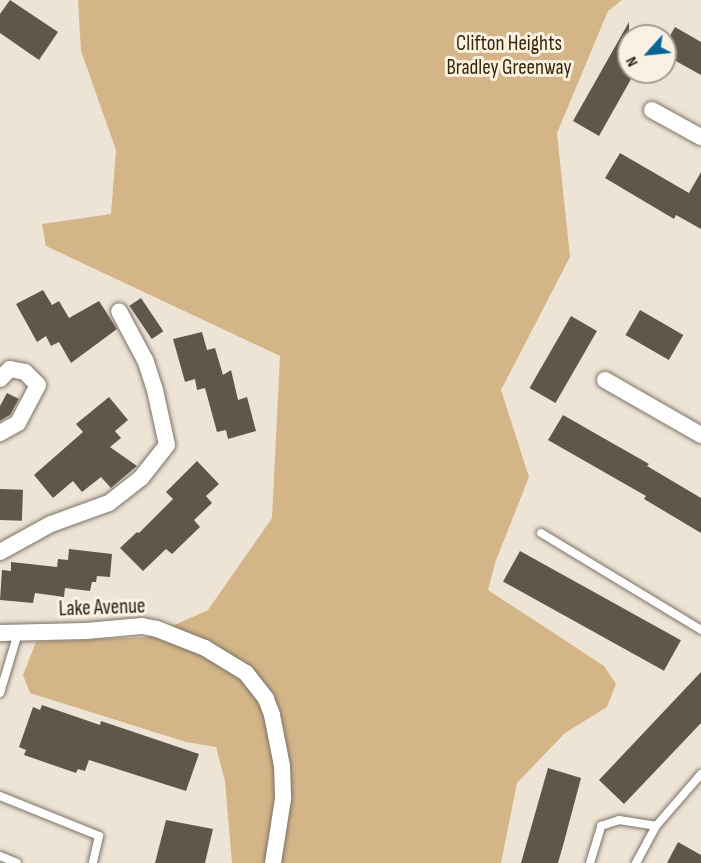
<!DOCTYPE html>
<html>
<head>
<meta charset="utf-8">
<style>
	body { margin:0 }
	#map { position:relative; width:701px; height:863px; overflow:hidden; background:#eee4d6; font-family:"Sofia Sans Condensed",sans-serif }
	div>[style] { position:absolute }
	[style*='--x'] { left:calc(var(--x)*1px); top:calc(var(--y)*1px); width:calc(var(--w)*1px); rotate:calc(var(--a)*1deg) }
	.green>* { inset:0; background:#d4b588 }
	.building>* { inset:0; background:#60574b; transform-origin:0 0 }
	.roads { filter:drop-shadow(0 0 2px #7a7265) drop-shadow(0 0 2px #7a7265) }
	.lane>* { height:8px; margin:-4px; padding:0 4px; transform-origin:4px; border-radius:4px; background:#fff }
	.street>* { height:16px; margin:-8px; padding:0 8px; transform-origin:8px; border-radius:8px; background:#fff }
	span { translate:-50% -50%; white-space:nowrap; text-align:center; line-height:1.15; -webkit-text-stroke:6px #fbf1e3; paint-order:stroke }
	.park-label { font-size:21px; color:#382608 }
	.street-label { font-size:21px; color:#23201b }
	.north { position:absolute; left:617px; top:24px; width:60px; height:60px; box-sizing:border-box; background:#fbf1e3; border:2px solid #a59d93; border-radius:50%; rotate:243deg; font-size:16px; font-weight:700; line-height:24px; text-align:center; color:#23201b }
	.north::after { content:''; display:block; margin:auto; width:21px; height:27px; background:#066796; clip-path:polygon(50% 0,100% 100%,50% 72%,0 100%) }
</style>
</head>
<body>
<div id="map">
	<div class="green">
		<div style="clip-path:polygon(78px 0,622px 0,608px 11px,557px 133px,570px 257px,501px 390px,529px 477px,495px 563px,488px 590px,604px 666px,616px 684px,607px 707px,565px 733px,517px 783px,501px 863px,232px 863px,225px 781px,216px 747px,186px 742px,30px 693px,23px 675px,36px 642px,148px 637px,208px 610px,272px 518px,280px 356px,46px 246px,42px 224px,111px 214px,116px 150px,81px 51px)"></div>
	</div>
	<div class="building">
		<div style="clip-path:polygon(10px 0,58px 32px,39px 60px,0 33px,0 14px)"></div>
		<div style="clip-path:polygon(629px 22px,629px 72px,635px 72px,599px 136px,573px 121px)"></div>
		<div style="clip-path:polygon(675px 27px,701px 42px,701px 75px,665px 55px,665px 44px)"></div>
		<div style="clip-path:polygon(620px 153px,689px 193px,701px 172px,701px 229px,676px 215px,674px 219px,605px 178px)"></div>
		<div style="clip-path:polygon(43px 290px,52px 305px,59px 301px,69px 318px,99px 301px,117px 329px,71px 363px,59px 342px,51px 346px,46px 336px,37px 342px,16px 304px)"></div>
		<div style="left:141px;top:298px;width:40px;height:14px;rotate:56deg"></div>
		<div style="left:640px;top:310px;width:50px;height:29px;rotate:30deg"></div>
		<div style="left:571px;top:316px;width:30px;height:83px;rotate:30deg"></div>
		<div style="clip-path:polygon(202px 332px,207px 350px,215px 348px,223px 375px,231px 370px,238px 400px,247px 397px,256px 431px,228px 439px,226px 430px,217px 432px,205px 388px,197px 390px,195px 379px,185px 382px,173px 339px)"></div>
		<div style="clip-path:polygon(7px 393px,19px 399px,10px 415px,0 421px,0 406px)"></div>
		<div style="clip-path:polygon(109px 397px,128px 420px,115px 431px,121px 438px,110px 447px,137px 466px,111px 488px,101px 477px,82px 492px,73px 481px,53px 498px,34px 475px,83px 432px,76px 424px)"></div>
		<div style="clip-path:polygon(563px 415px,649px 464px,647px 466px,701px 498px,701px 533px,644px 499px,646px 496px,548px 440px)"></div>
		<div style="clip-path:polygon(197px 461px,219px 484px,206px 496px,212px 503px,194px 520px,200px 527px,172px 554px,166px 549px,143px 571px,120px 548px,137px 532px,139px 533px,173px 499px,166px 492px)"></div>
		<div style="left:0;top:489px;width:23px;height:31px;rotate:2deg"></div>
		<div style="clip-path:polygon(69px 549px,112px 554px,110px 577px,97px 576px,96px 582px,92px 582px,90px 591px,65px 588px,64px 597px,35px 593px,33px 603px,0 600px,2px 570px,11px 571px,11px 562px,57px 567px,58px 559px,68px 560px)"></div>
		<div style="left:520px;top:551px;width:184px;height:35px;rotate:29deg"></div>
		<div style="clip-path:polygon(701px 672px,701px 723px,624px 804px,599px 780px)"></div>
		<div style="clip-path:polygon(42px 705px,100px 725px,101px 721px,199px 754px,186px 791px,89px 760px,85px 771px,78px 769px,76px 773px,24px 755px,26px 750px,19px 747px,33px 707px,40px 710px)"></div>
		<div style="clip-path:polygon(548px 768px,581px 778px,564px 842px,558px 863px,521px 863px)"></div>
		<div style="clip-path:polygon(166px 820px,213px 829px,205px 863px,155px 863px)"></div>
		<div style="clip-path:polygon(678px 842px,701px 855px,701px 863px,667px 863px)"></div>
	</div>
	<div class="roads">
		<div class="lane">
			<div style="--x:541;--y:533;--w:187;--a:31.2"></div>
			<div style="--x:0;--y:693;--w:63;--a:-73.3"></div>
			<div style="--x:0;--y:796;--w:107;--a:22"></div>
			<div style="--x:99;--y:836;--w:28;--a:103"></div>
			<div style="--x:0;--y:856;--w:18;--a:22"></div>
			<div style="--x:590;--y:863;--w:39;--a:-73"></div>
			<div style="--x:601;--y:826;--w:19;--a:-18"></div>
			<div style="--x:619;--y:820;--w:37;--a:9"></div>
			<div style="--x:636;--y:863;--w:42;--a:-61.6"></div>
			<div style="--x:656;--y:826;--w:69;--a:-49.1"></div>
		</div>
		<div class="street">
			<div style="--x:652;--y:110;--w:56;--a:28.9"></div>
			<div style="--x:0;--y:379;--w:14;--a:-45"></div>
			<div style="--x:10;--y:369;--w:15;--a:11"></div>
			<div style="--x:25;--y:372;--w:18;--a:45"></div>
			<div style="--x:38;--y:385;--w:43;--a:117.8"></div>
			<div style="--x:18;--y:423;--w:21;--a:151"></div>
			<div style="--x:605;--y:380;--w:111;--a:29.8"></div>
			<div style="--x:0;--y:552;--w:58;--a:-28.8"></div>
			<div style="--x:51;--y:524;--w:62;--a:-19.9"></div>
			<div style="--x:109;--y:503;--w:41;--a:-38"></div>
			<div style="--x:141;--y:478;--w:42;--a:-51.8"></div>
			<div style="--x:167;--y:445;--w:56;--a:-102.3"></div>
			<div style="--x:155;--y:390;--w:32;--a:-108"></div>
			<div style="--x:145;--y:360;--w:55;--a:-118"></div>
			<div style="--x:0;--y:633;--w:86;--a:-1.3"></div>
			<div style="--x:86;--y:631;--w:56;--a:-5.1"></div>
			<div style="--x:142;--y:626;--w:15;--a:11"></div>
			<div style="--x:157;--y:629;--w:52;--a:21.6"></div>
			<div style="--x:205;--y:648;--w:48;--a:31.4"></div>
			<div style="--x:246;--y:673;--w:33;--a:52"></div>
			<div style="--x:266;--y:699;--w:17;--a:69"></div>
			<div style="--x:272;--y:715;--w:52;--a:78.9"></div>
			<div style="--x:282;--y:766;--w:33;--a:88"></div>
			<div style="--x:283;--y:799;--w:65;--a:98.9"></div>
		</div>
	</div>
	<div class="park-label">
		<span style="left:509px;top:56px">Clifton Heights<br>Bradley Greenway</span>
	</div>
	<div class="street-label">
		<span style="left:102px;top:608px;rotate:-2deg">Lake Avenue</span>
	</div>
	<div class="north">N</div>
</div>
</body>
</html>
